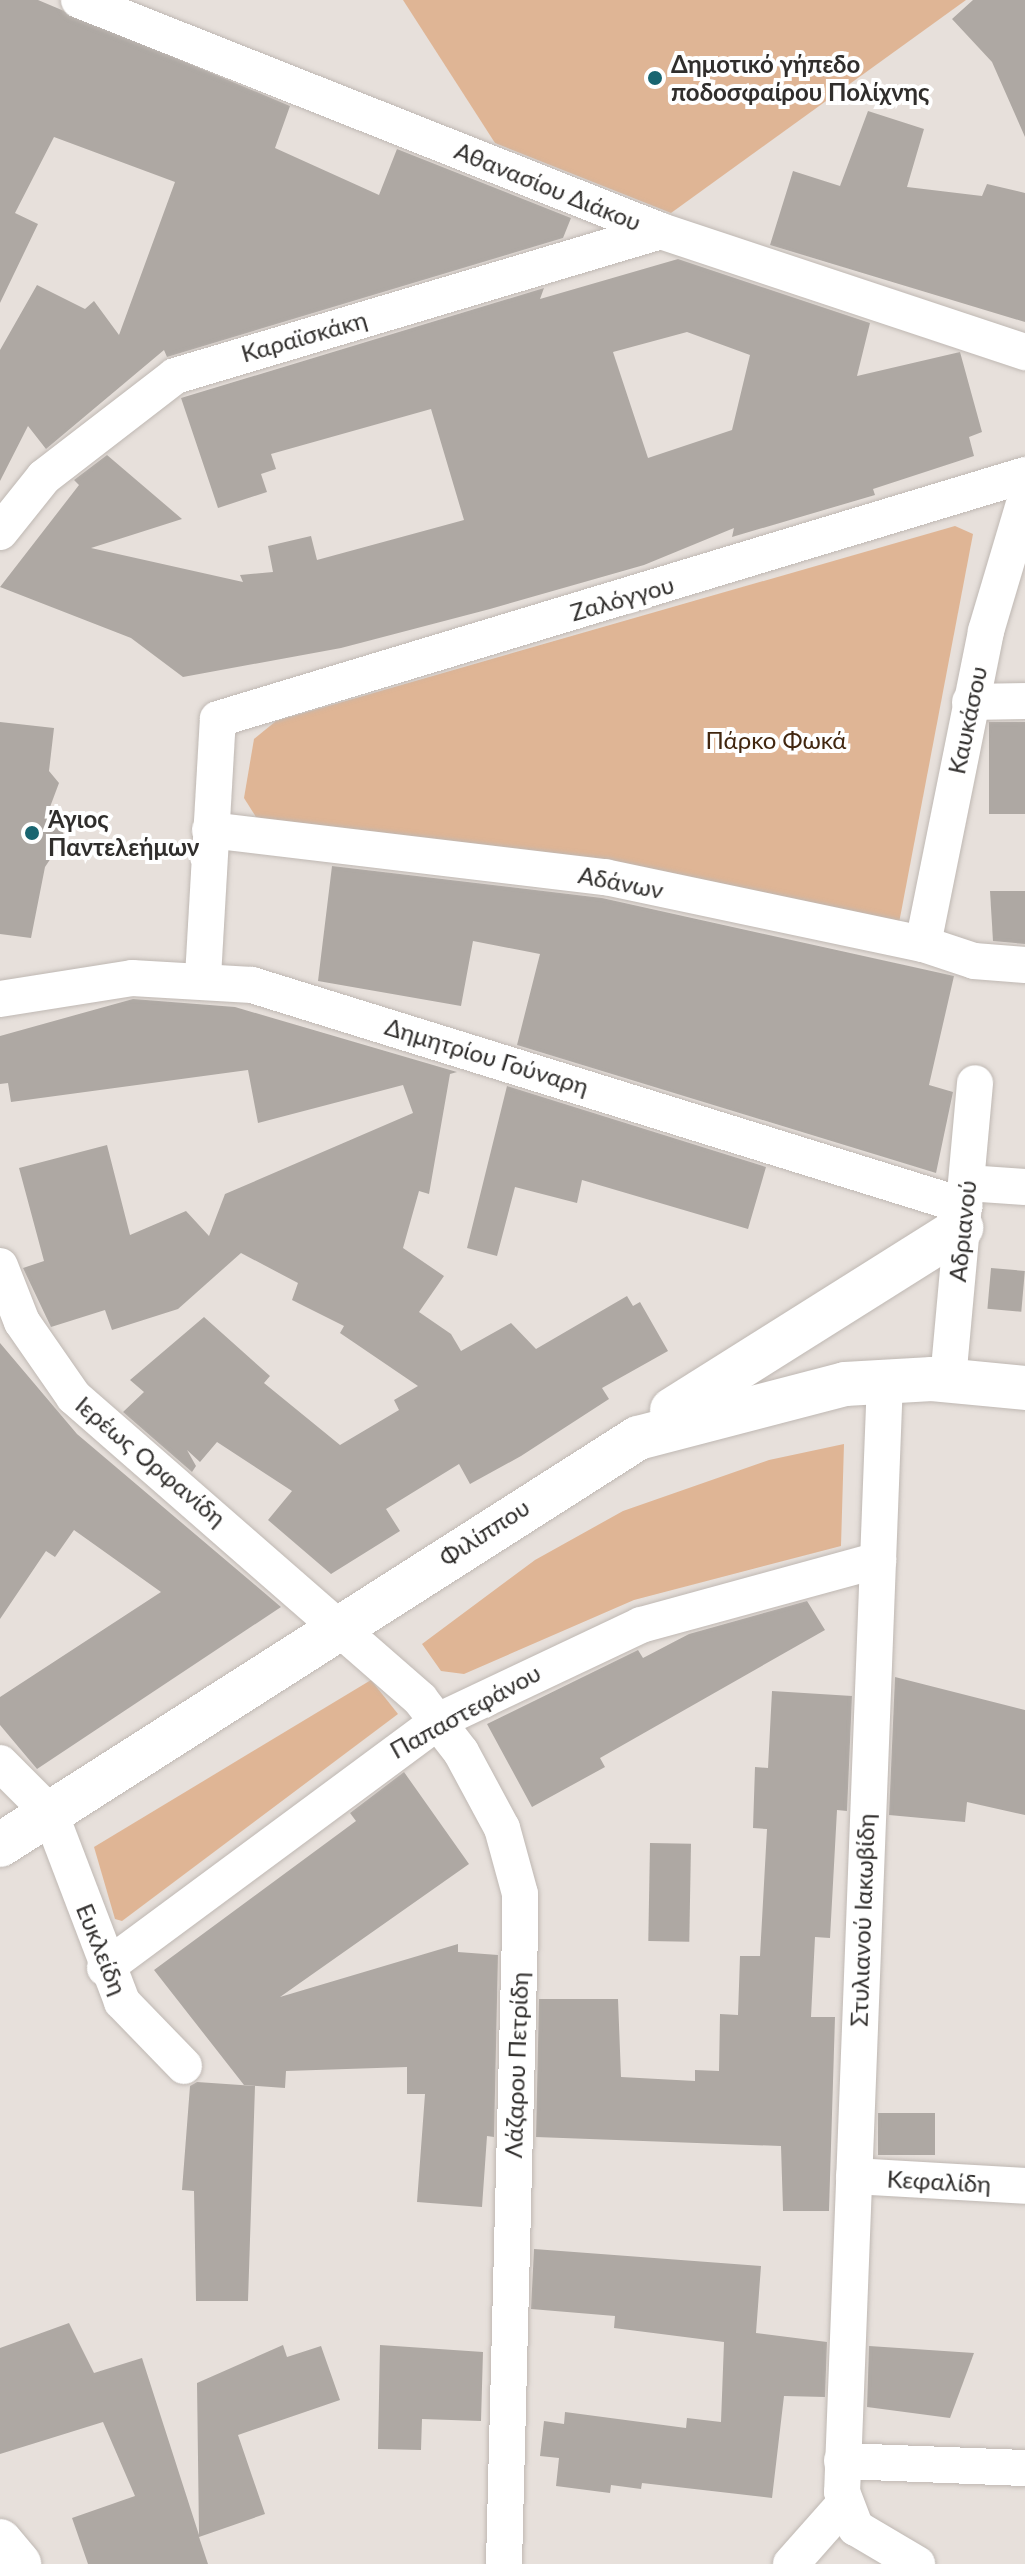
<!DOCTYPE html>
<html>
<head>
<meta charset="utf-8">
<style>
	body { margin:0 }
	#map { position:relative; width:1025px; height:2564px; overflow:hidden; background:#e7e0db; font-family:Lato,sans-serif }
	div>[style] { position:absolute }
	[style*='--x'] { left:calc(var(--x)*1px); top:calc(var(--y)*1px); width:calc(var(--w)*1px); rotate:calc(var(--a)*1deg) }
	.green>* { inset:0; background:#dfb595 }
	.building>* { inset:0; background:#aea8a3; transform-origin:0 0 }
	.roads { filter:drop-shadow(0 0 2px #bfb8b3) drop-shadow(0 0 2px #bfb8b3) }
	.minor>* { height:36px; margin:-18px; padding:0 18px; transform-origin:18px; border-radius:18px; background:#fff }
	.tertiary>* { height:44px; margin:-22px; padding:0 22px; transform-origin:22px; border-radius:22px; background:#fff }
	.dots>* { width:22px; height:22px; translate:-50% -50%; box-sizing:border-box; border:4px solid #fff; border-radius:50% }
	span { translate:-50% -50%; white-space:nowrap; text-align:center; line-height:1.15; -webkit-text-stroke:8px #fff; paint-order:stroke }
	.poi-label { font-size:24px; color:#302e2c; font-weight:700 }
	.left { translate:0 -50%; text-align:left }
	.street-label { font-size:24px; color:#302e2c }
	.park-label { font-size:24px; color:#41260f }
</style>
</head>
<body>
<div id="map">
	<div class="green">
		<div style="clip-path:polygon(403px 0,966px 0,671px 213px,495px 143px)"></div>
		<div style="clip-path:polygon(955px 526px,973px 534px,899px 923px,272px 821px,256px 817px,244px 798px,254px 739px,276px 721px)"></div>
		<div style="clip-path:polygon(844px 1444px,841px 1546px,634px 1600px,464px 1674px,441px 1671px,422px 1644px,535px 1560px,623px 1511px,769px 1460px)"></div>
		<div style="clip-path:polygon(371px 1680px,398px 1714px,122px 1921px,115px 1919px,94px 1847px)"></div>
	</div>
	<div class="building">
		<div style="clip-path:polygon(0 0,38px 0,290px 106px,275px 148px,379px 195px,397px 149px,571px 218px,563px 238px,167px 357px,164px 350px,46px 449px,28px 426px,0 481px,0 350px,37px 285px,85px 309px,94px 301px,119px 335px,175px 182px,54px 137px,15px 213px,38px 224px,0 303px)"></div>
		<div style="clip-path:polygon(973px 0,1025px 0,1025px 137px,992px 62px,952px 19px)"></div>
		<div style="clip-path:polygon(868px 111px,924px 129px,907px 187px,982px 196px,987px 184px,1025px 193px,1025px 322px,770px 245px,793px 171px,840px 186px)"></div>
		<div style="clip-path:polygon(evenodd,678px 259px,870px 323px,857px 376px,960px 352px,982px 432px,969px 437px,974px 456px,873px 489px,875px 495px,732px 537px,734px 528px,644px 565px,490px 609px,341px 648px,183px 677px,131px 638px,0 587px,79px 485px,74px 480px,107px 455px,182px 519px,91px 548px,243px 582px,240px 575px,273px 572px,268px 546px,311px 536px,317px 560px,464px 520px,431px 409px,271px 454px,276px 469px,261px 474px,267px 492px,218px 508px,181px 398px,544px 288px,540px 299px,678px 259px,687px 332px,750px 355px,732px 430px,648px 458px,613px 352px,687px 332px)"></div>
		<div style="clip-path:polygon(0 722px,54px 728px,49px 771px,59px 783px,50px 807px,65px 837px,45px 867px,31px 938px,0 934px)"></div>
		<div style="left:1025px;top:722px;width:92px;height:36px;rotate:90deg"></div>
		<div style="clip-path:polygon(332px 866px,602px 898px,954px 976px,929px 1085px,953px 1092px,936px 1173px,517px 1045px,540px 954px,473px 941px,461px 1006px,318px 981px)"></div>
		<div style="clip-path:polygon(990px 891px,1025px 891px,1025px 944px,993px 941px)"></div>
		<div style="clip-path:polygon(133px 999px,235px 1007px,457px 1072px,450px 1074px,429px 1194px,419px 1191px,403px 1248px,444px 1276px,419px 1312px,451px 1334px,461px 1351px,511px 1323px,536px 1349px,627px 1296px,633px 1306px,640px 1302px,668px 1351px,602px 1388px,609px 1399px,521px 1456px,470px 1484px,459px 1464px,386px 1509px,400px 1531px,331px 1574px,268px 1520px,292px 1491px,217px 1442px,200px 1462px,187px 1450px,196px 1466px,192px 1472px,123px 1412px,144px 1392px,130px 1380px,204px 1317px,270px 1376px,264px 1383px,340px 1445px,399px 1410px,394px 1400px,418px 1386px,340px 1333px,344px 1326px,292px 1300px,298px 1283px,241px 1253px,178px 1309px,112px 1330px,105px 1310px,51px 1327px,23px 1268px,44px 1261px,19px 1168px,107px 1145px,130px 1235px,186px 1211px,209px 1236px,225px 1194px,413px 1113px,403px 1085px,258px 1123px,248px 1070px,11px 1102px,8px 1083px,0 1084px,0 1036px)"></div>
		<div style="clip-path:polygon(507px 1086px,766px 1167px,748px 1229px,582px 1180px,577px 1203px,515px 1187px,497px 1256px,467px 1248px)"></div>
		<div style="left:991px;top:1268px;width:34px;height:41px;rotate:5deg"></div>
		<div style="clip-path:polygon(0 1343px,77px 1434px,281px 1607px,37px 1769px,0 1725px,0 1697px,161px 1592px,74px 1530px,55px 1557px,46px 1551px,0 1619px)"></div>
		<div style="clip-path:polygon(807px 1601px,825px 1630px,600px 1758px,605px 1767px,532px 1807px,487px 1724px,638px 1650px,643px 1658px,689px 1634px)"></div>
		<div style="clip-path:polygon(895px 1677px,1025px 1710px,1025px 1815px,967px 1802px,965px 1822px,889px 1815px)"></div>
		<div style="clip-path:polygon(772px 1691px,852px 1696px,847px 1811px,837px 1810px,830px 1938px,815px 1937px,811px 2017px,835px 2017px,829px 2211px,783px 2211px,781px 2146px,536px 2137px,539px 1999px,618px 1999px,621px 2077px,695px 2081px,695px 2070px,719px 2071px,720px 2014px,738px 2015px,740px 1956px,760px 1956px,767px 1829px,753px 1828px,755px 1767px,768px 1768px)"></div>
		<div style="clip-path:polygon(404px 1772px,469px 1864px,280px 1997px,458px 1944px,458px 1952px,498px 1955px,494px 2137px,487px 2136px,482px 2207px,417px 2202px,425px 2094px,407px 2094px,407px 2067px,286px 2071px,285px 2088px,244px 2085px,154px 1970px,356px 1821px,350px 1813px)"></div>
		<div style="left:650px;top:1843px;width:41px;height:98px;rotate:1deg"></div>
		<div style="clip-path:polygon(197px 2082px,255px 2086px,248px 2301px,196px 2301px,194px 2191px,182px 2190px,190px 2086px)"></div>
		<div style="left:878px;top:2113px;width:57px;height:42px"></div>
		<div style="clip-path:polygon(534px 2249px,761px 2266px,756px 2333px,827px 2342px,825px 2397px,784px 2396px,772px 2498px,642px 2483px,641px 2489px,611px 2485px,610px 2493px,556px 2486px,559px 2458px,540px 2456px,544px 2421px,564px 2424px,565px 2412px,686px 2428px,687px 2418px,721px 2422px,724px 2342px,614px 2328px,615px 2316px,531px 2309px)"></div>
		<div style="clip-path:polygon(69px 2323px,94px 2373px,142px 2358px,199px 2535px,197px 2383px,283px 2345px,287px 2357px,321px 2346px,340px 2400px,238px 2435px,265px 2514px,199px 2537px,208px 2564px,88px 2564px,72px 2518px,135px 2496px,103px 2422px,0 2454px,0 2348px)"></div>
		<div style="clip-path:polygon(380px 2345px,483px 2352px,481px 2421px,422px 2419px,421px 2450px,378px 2449px)"></div>
		<div style="clip-path:polygon(869px 2346px,974px 2353px,950px 2418px,867px 2407px)"></div>
	</div>
	<div class="roads">
		<div class="minor">
			<div style="--x:79;--y:0;--w:626;--a:21.65"></div>
			<div style="--x:661;--y:231;--w:384;--a:18.4"></div>
			<div style="--x:0;--y:532;--w:70;--a:-51.3"></div>
			<div style="--x:44;--y:477;--w:165;--a:-37.6"></div>
			<div style="--x:175;--y:376;--w:507;--a:-16.61"></div>
			<div style="--x:970;--y:702;--w:55;--a:-1"></div>
			<div style="--x:210;--y:830;--w:398;--a:6.8"></div>
			<div style="--x:605;--y:877;--w:325;--a:11.9"></div>
			<div style="--x:923;--y:944;--w:54;--a:18.4"></div>
			<div style="--x:974;--y:961;--w:51;--a:4.5"></div>
			<div style="--x:923;--y:944;--w:319;--a:-78.6"></div>
			<div style="--x:986;--y:631;--w:137;--a:-73.4"></div>
			<div style="--x:203;--y:977;--w:258;--a:-86.7"></div>
			<div style="--x:218;--y:719;--w:843;--a:-16.82"></div>
			<div style="--x:0;--y:999;--w:134;--a:-9"></div>
			<div style="--x:132;--y:978;--w:120;--a:3.3"></div>
			<div style="--x:252;--y:985;--w:746;--a:17.24"></div>
			<div style="--x:967;--y:1183;--w:58;--a:3.9"></div>
			<div style="--x:0;--y:1266;--w:60;--a:68.6"></div>
			<div style="--x:22;--y:1322;--w:91;--a:55.3"></div>
			<div style="--x:74;--y:1397;--w:459;--a:41.1"></div>
			<div style="--x:420;--y:1699;--w:67;--a:52.3"></div>
			<div style="--x:461;--y:1752;--w:86;--a:61.7"></div>
			<div style="--x:502;--y:1828;--w:68;--a:74.7"></div>
			<div style="--x:520;--y:1894;--w:38;--a:90"></div>
			<div style="--x:520;--y:1932;--w:632;--a:91.45"></div>
			<div style="--x:885;--y:1380;--w:1113;--a:92.21"></div>
			<div style="--x:842;--y:2492;--w:39;--a:69"></div>
			<div style="--x:856;--y:2528;--w:71;--a:30.5"></div>
			<div style="--x:948;--y:1380;--w:298;--a:-84.8"></div>
			<div style="--x:0;--y:1763;--w:71;--a:45"></div>
			<div style="--x:50;--y:1813;--w:202;--a:69.1"></div>
			<div style="--x:122;--y:2002;--w:89;--a:45.9"></div>
			<div style="--x:105;--y:1968;--w:417;--a:-36.5"></div>
			<div style="--x:440;--y:1720;--w:222;--a:-25.3"></div>
			<div style="--x:641;--y:1625;--w:246;--a:-15.3"></div>
			<div style="--x:854;--y:2176;--w:171;--a:3.3"></div>
			<div style="--x:842;--y:2461;--w:183;--a:2.2"></div>
			<div style="--x:791;--y:2564;--w:80;--a:-48.5"></div>
		</div>
		<div class="tertiary">
			<div style="--x:672;--y:1410;--w:342;--a:-32.2"></div>
			<div style="--x:0;--y:1845;--w:757;--a:-32.54"></div>
			<div style="--x:638;--y:1438;--w:214;--a:-14.6"></div>
			<div style="--x:845;--y:1384;--w:87;--a:-3.3"></div>
			<div style="--x:932;--y:1379;--w:93;--a:5.5"></div>
			<div style="--x:0;--y:2541;--w:30;--a:50"></div>
		</div>
	</div>
	<div class="dots">
		<div style="left:655px;top:78px;background:#196570"></div>
		<div style="left:32px;top:833px;background:#196570"></div>
	</div>
	<div class="poi-label">
		<span class="left" style="left:671px;top:78px">Δημοτικό γήπεδο<br>ποδοσφαίρου Πολίχνης</span>
		<span class="left" style="left:48px;top:833px">Άγιος<br>Παντελεήμων</span>
	</div>
	<div class="street-label">
		<span style="left:548px;top:186px;rotate:22deg">Αθανασίου Διάκου</span>
		<span style="left:304px;top:336px;rotate:-16deg">Καραϊσκάκη</span>
		<span style="left:622px;top:598px;rotate:-16deg">Ζαλόγγου</span>
		<span style="left:967px;top:720px;rotate:-78deg">Καυκάσου</span>
		<span style="left:621px;top:882px;rotate:11deg">Αδάνων</span>
		<span style="left:487px;top:1056px;rotate:17deg">Δημητρίου Γούναρη</span>
		<span style="left:962px;top:1231px;rotate:-84deg">Αδριανού</span>
		<span style="left:151px;top:1461px;rotate:40deg">Ιερέως Ορφανίδη</span>
		<span style="left:484px;top:1532px;rotate:-33deg">Φιλίππου</span>
		<span style="left:465px;top:1711px;rotate:-29deg">Παπαστεφάνου</span>
		<span style="left:862px;top:1920px;rotate:-88deg">Στυλιανού Ιακωβίδη</span>
		<span style="left:102px;top:1949px;rotate:68deg">Ευκλείδη</span>
		<span style="left:516px;top:2065px;rotate:-88deg">Λάζαρου Πετρίδη</span>
		<span style="left:939px;top:2181px;rotate:3deg">Κεφαλίδη</span>
	</div>
	<div class="park-label">
		<span style="left:776px;top:740px">Πάρκο Φωκά</span>
	</div>
</div>
</body>
</html>
